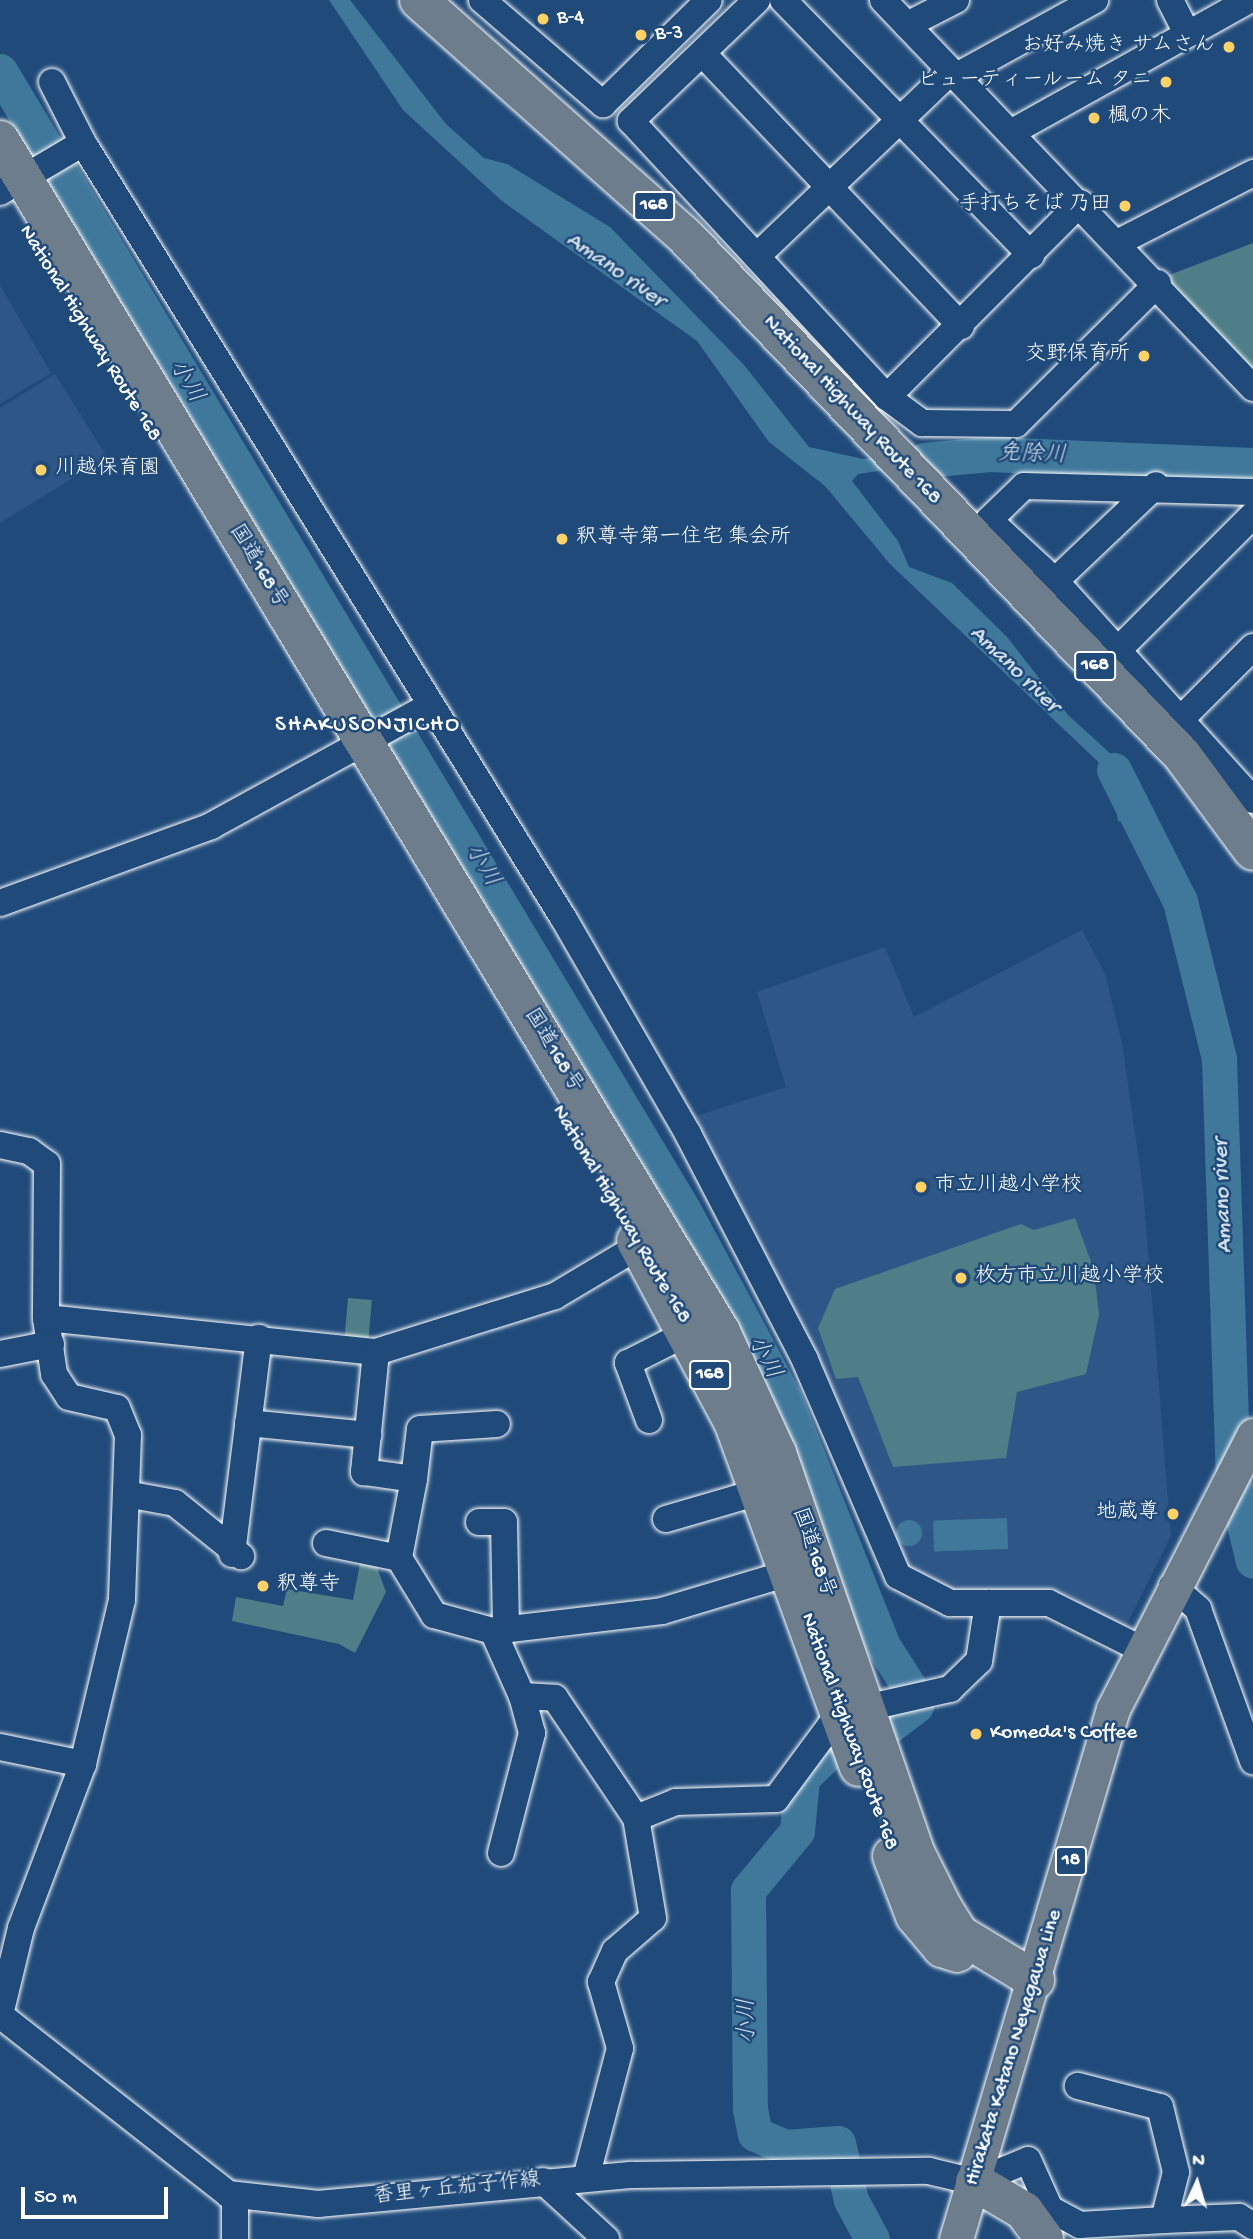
<!DOCTYPE html>
<html>
<head>
<meta charset="utf-8">
<style>
	body { margin:0 }
	#map { position:relative; width:1253px; height:2239px; overflow:hidden; background:#1f4a7a; font-family:"Gochi Hand","Klee One",sans-serif }
	div>[style] { position:absolute }
	[style*='--x'] { left:calc(var(--x)*1px); top:calc(var(--y)*1px); width:calc(var(--w)*1px); rotate:calc(var(--a)*1deg) }
	.built>* { inset:0; background:#2e5686 }
	.green>* { inset:0; background:#4f7e88; transform-origin:0 0 }
	.water>* { inset:0; background:#40789c; transform-origin:0 0 }
	.round { border-radius:50% }
	.river>* { height:35px; margin:-17.5px; padding:0 17.5px; transform-origin:17.5px; border-radius:17.5px; background:#40789c }
	.roads { filter:drop-shadow(0 0 2px #fff) drop-shadow(0 0 2px #fff) }
	.minor>* { height:26px; margin:-13px; padding:0 13px; transform-origin:13px; border-radius:13px; background:#1f4a7a }
	.major>* { height:33px; margin:-16.5px; padding:0 16.5px; transform-origin:16.5px; border-radius:16.5px; background:#6d7d8c }
	.highway>* { height:38px; margin:-19px; padding:0 19px; transform-origin:19px; border-radius:19px; background:#6d7d8c }
	.dots>* { width:19px; height:19px; translate:-50% -50%; box-sizing:border-box; border:4px solid #1f4a7a; border-radius:50% }
	span { translate:-50% -50%; white-space:nowrap; text-align:center; line-height:1.15; -webkit-text-stroke:5px #1f4a7a; paint-order:stroke }
	.shield-label span { padding:2px 5px; background:#1f4a7a; border:2px solid; border-radius:5px; -webkit-text-stroke-width:0 }
	.shield-label { font-size:19px; color:#fff; font-weight:700 }
	.poi-label { font-size:21px; color:#fff }
	.left { translate:0 -50%; text-align:left }
	.right { translate:-100% -50%; text-align:right }
	.street-label { font-size:21px; color:#fff }
	.water-label { font-size:23px; color:#cfdde6; font-style:italic }
	.neighbourhood-label { font-size:23px; color:#fff; letter-spacing:2px }
	.north { position:absolute; left:1162px; top:2148px; width:70px; height:70px; -webkit-text-stroke:5px #1f4a7a; paint-order:stroke; rotate:4deg; font-size:19px; font-weight:700; line-height:28px; text-align:center; color:#fff }
	.north::after { content:''; display:block; margin:auto; width:24px; height:32px; background:#fff; clip-path:polygon(50% 0,100% 100%,50% 72%,0 100%) }
	.scale { position:absolute; left:21px; top:2187px; width:147px; height:32px; box-sizing:border-box; border:4px solid #fff; border-top:0; padding-left:9px; font-size:21px; line-height:24px; white-space:nowrap; color:#fff; -webkit-text-stroke:5px #1f4a7a; paint-order:stroke }
</style>
</head>
<body>
<div id="map">
	<div class="built">
		<div style="clip-path:polygon(0 285px,51px 373px,0 404px)"></div>
		<div style="clip-path:polygon(55px 374px,107px 457px,0 523px,0 408px)"></div>
		<div style="clip-path:polygon(1082px 930px,1105px 974px,1122px 1043px,1143px 1188px,1171px 1536px,1124px 1630px,1068px 1596px,1042px 1591px,950px 1599px,903px 1574px,696px 1116px,786px 1087px,757px 992px,885px 947px,914px 1017px)"></div>
	</div>
	<div class="green">
		<div style="clip-path:polygon(1253px 243px,1253px 377px,1164px 277px)"></div>
		<div style="clip-path:polygon(1075px 1218px,1094px 1270px,1099px 1315px,1086px 1374px,1017px 1392px,1006px 1458px,893px 1467px,858px 1377px,836px 1379px,818px 1328px,835px 1289px,1021px 1224px,1034px 1230px)"></div>
		<div style="left:348px;top:1298px;width:24px;height:40px;rotate:5deg"></div>
		<div style="clip-path:polygon(361px 1558px,375px 1562px,386px 1592px,355px 1653px,339px 1644px,232px 1621px,236px 1597px,283px 1606px,287px 1589px,353px 1600px)"></div>
	</div>
	<div class="water">
		<div style="clip-path:polygon(329px 0,350px 0,446px 124px,484px 158px,507px 164px,610px 227px,744px 365px,809px 447px,863px 459px,927px 451px,976px 457px,858px 474px,852px 481px,898px 541px,909px 567px,952px 583px,1007px 637px,1068px 715px,1123px 765px,1143px 804px,1118px 822px,1113px 776px,890px 564px,825px 486px,769px 442px,697px 341px,502px 201px,403px 110px)"></div>
		<div style="left:1007px;top:1518px;width:31px;height:74px;rotate:88deg"></div>
		<div class="round" style="left:896px;top:1520px;width:26px;height:26px"></div>
	</div>
	<div class="river">
		<div style="--x:0;--y:71;--w:1327;--a:59.03"></div>
		<div style="--x:683;--y:1209;--w:213;--a:61.8"></div>
		<div style="--x:784;--y:1397;--w:268;--a:68.3"></div>
		<div style="--x:883;--y:1646;--w:50;--a:57.3"></div>
		<div style="--x:924;--y:460;--w:66;--a:-5.2"></div>
		<div style="--x:990;--y:454;--w:263;--a:2.4"></div>
		<div style="--x:1114;--y:770;--w:147;--a:63.3"></div>
		<div style="--x:1180;--y:901;--w:163;--a:76.1"></div>
		<div style="--x:1219;--y:1059;--w:419;--a:88.1"></div>
		<div style="--x:1233;--y:1478;--w:85;--a:76.5"></div>
		<div style="--x:889;--y:1726;--w:34;--a:-37"></div>
		<div style="--x:832;--y:1749;--w:42;--a:136"></div>
		<div style="--x:802;--y:1778;--w:53;--a:95.4"></div>
		<div style="--x:797;--y:1831;--w:77;--a:129.7"></div>
		<div style="--x:748;--y:1890;--w:219;--a:89.5"></div>
		<div style="--x:750;--y:2109;--w:25;--a:79"></div>
		<div style="--x:755;--y:2134;--w:33;--a:23"></div>
		<div style="--x:785;--y:2147;--w:53;--a:-4.3"></div>
		<div style="--x:838;--y:2143;--w:58;--a:77.2"></div>
		<div style="--x:851;--y:2200;--w:44;--a:61.7"></div>
	</div>
	<div class="roads">
		<div class="minor">
			<div style="--x:482;--y:0;--w:160;--a:40.7"></div>
			<div style="--x:603;--y:104;--w:148;--a:-44.5"></div>
			<div style="--x:757;--y:0;--w:175;--a:136.2"></div>
			<div style="--x:631;--y:121;--w:376;--a:47.2"></div>
			<div style="--x:887;--y:397;--w:44;--a:36.6"></div>
			<div style="--x:922;--y:423;--w:94;--a:0.6"></div>
			<div style="--x:1016;--y:424;--w:200;--a:-44.8"></div>
			<div style="--x:783;--y:0;--w:356;--a:45.8"></div>
			<div style="--x:883;--y:0;--w:536;--a:46.36"></div>
			<div style="--x:1170;--y:0;--w:36;--a:63"></div>
			<div style="--x:907;--y:25;--w:55;--a:-27"></div>
			<div style="--x:703;--y:54;--w:375;--a:46.5"></div>
			<div style="--x:955;--y:77;--w:160;--a:-28.8"></div>
			<div style="--x:52;--y:82;--w:68;--a:63.1"></div>
			<div style="--x:83;--y:143;--w:913;--a:58.21"></div>
			<div style="--x:564;--y:919;--w:248;--a:60"></div>
			<div style="--x:688;--y:1134;--w:254;--a:62.6"></div>
			<div style="--x:805;--y:1360;--w:235;--a:66.7"></div>
			<div style="--x:898;--y:1576;--w:59;--a:27.4"></div>
			<div style="--x:950;--y:1603;--w:99;--a:0"></div>
			<div style="--x:1049;--y:1603;--w:101;--a:26.6"></div>
			<div style="--x:1012;--y:132;--w:271;--a:-29.1"></div>
			<div style="--x:0;--y:192;--w:96;--a:-30.6"></div>
			<div style="--x:1119;--y:242;--w:151;--a:-27.2"></div>
			<div style="--x:757;--y:256;--w:268;--a:-43.6"></div>
			<div style="--x:887;--y:397;--w:274;--a:-45.1"></div>
			<div style="--x:1253;--y:492;--w:229;--a:-178.5"></div>
			<div style="--x:1024;--y:486;--w:49;--a:135.8"></div>
			<div style="--x:989;--y:520;--w:90;--a:42.7"></div>
			<div style="--x:1055;--y:581;--w:295;--a:47.9"></div>
			<div style="--x:1055;--y:581;--w:139;--a:-43.5"></div>
			<div style="--x:1117;--y:651;--w:192;--a:-45"></div>
			<div style="--x:1183;--y:717;--w:99;--a:-45"></div>
			<div style="--x:0;--y:903;--w:225;--a:-20"></div>
			<div style="--x:211;--y:826;--w:251;--a:-28.8"></div>
			<div style="--x:0;--y:1145;--w:30;--a:12"></div>
			<div style="--x:29;--y:1151;--w:22;--a:36"></div>
			<div style="--x:47;--y:1164;--w:154;--a:90.4"></div>
			<div style="--x:46;--y:1318;--w:57;--a:81.9"></div>
			<div style="--x:54;--y:1374;--w:27;--a:57"></div>
			<div style="--x:69;--y:1397;--w:49;--a:12.9"></div>
			<div style="--x:117;--y:1408;--w:29;--a:68"></div>
			<div style="--x:128;--y:1435;--w:165;--a:92.1"></div>
			<div style="--x:122;--y:1600;--w:169;--a:103.4"></div>
			<div style="--x:83;--y:1764;--w:175;--a:110.7"></div>
			<div style="--x:21;--y:1928;--w:89;--a:103.6"></div>
			<div style="--x:46;--y:1318;--w:332;--a:5.9"></div>
			<div style="--x:376;--y:1352;--w:188;--a:-17.4"></div>
			<div style="--x:555;--y:1296;--w:98;--a:-30.8"></div>
			<div style="--x:376;--y:1352;--w:121;--a:95.7"></div>
			<div style="--x:364;--y:1472;--w:50;--a:8"></div>
			<div style="--x:414;--y:1479;--w:80;--a:100.8"></div>
			<div style="--x:0;--y:1354;--w:52;--a:-11.1"></div>
			<div style="--x:649;--y:1420;--w:61;--a:-110.2"></div>
			<div style="--x:628;--y:1363;--w:68;--a:-26.9"></div>
			<div style="--x:248;--y:1423;--w:121;--a:5.7"></div>
			<div style="--x:414;--y:1479;--w:50;--a:-83.2"></div>
			<div style="--x:420;--y:1429;--w:77;--a:-3.7"></div>
			<div style="--x:126;--y:1494;--w:50;--a:10.4"></div>
			<div style="--x:175;--y:1503;--w:85;--a:38.8"></div>
			<div style="--x:666;--y:1519;--w:100;--a:-16.3"></div>
			<div style="--x:479;--y:1522;--w:25;--a:0"></div>
			<div style="--x:504;--y:1522;--w:108;--a:88.9"></div>
			<div style="--x:326;--y:1543;--w:75;--a:11.6"></div>
			<div style="--x:399;--y:1558;--w:67;--a:58.4"></div>
			<div style="--x:434;--y:1615;--w:61;--a:15.2"></div>
			<div style="--x:493;--y:1631;--w:170;--a:-6.7"></div>
			<div style="--x:662;--y:1611;--w:136;--a:-16.7"></div>
			<div style="--x:232;--y:1554;--w:218;--a:-82.9"></div>
			<div style="--x:1172;--y:1586;--w:35;--a:41"></div>
			<div style="--x:1198;--y:1609;--w:162;--a:70.1"></div>
			<div style="--x:493;--y:1631;--w:71;--a:66"></div>
			<div style="--x:522;--y:1696;--w:33;--a:3"></div>
			<div style="--x:555;--y:1698;--w:145;--a:56"></div>
			<div style="--x:0;--y:1747;--w:85;--a:11.6"></div>
			<div style="--x:501;--y:1853;--w:124;--a:-75.5"></div>
			<div style="--x:532;--y:1733;--w:38;--a:-105"></div>
			<div style="--x:0;--y:2015;--w:290;--a:38.1"></div>
			<div style="--x:228;--y:2194;--w:91;--a:6.3"></div>
			<div style="--x:318;--y:2204;--w:316;--a:-5.3"></div>
			<div style="--x:633;--y:2175;--w:296;--a:-0.8"></div>
			<div style="--x:929;--y:2171;--w:47;--a:13.4"></div>
			<div style="--x:975;--y:2182;--w:57;--a:-22.5"></div>
			<div style="--x:1028;--y:2160;--w:54;--a:65.8"></div>
			<div style="--x:1050;--y:2209;--w:34;--a:28"></div>
			<div style="--x:1080;--y:2225;--w:84;--a:-3.4"></div>
			<div style="--x:1164;--y:2220;--w:49;--a:-76"></div>
			<div style="--x:1176;--y:2172;--w:67;--a:-103.8"></div>
			<div style="--x:1160;--y:2107;--w:85;--a:-165.6"></div>
			<div style="--x:586;--y:2178;--w:134;--a:-75.3"></div>
			<div style="--x:620;--y:2048;--w:69;--a:-106.1"></div>
			<div style="--x:601;--y:1982;--w:34;--a:-66"></div>
			<div style="--x:615;--y:1951;--w:50;--a:-41"></div>
			<div style="--x:653;--y:1918;--w:101;--a:-99.6"></div>
			<div style="--x:636;--y:1818;--w:43;--a:-21.8"></div>
			<div style="--x:676;--y:1802;--w:100;--a:-1.7"></div>
			<div style="--x:776;--y:1799;--w:106;--a:-53.5"></div>
			<div style="--x:839;--y:1714;--w:114;--a:-12.7"></div>
			<div style="--x:950;--y:1689;--w:40;--a:-44"></div>
			<div style="--x:979;--y:1661;--w:59;--a:-81.2"></div>
			<div style="--x:543;--y:2181;--w:86;--a:42.6"></div>
			<div style="--x:235;--y:2195;--w:44;--a:90"></div>
			<div style="--x:1164;--y:2220;--w:75;--a:-2.3"></div>
			<div style="--x:1239;--y:2217;--w:17;--a:33"></div>
		</div>
		<div class="major">
			<div style="--x:956;--y:2239;--w:553;--a:-73.5"></div>
			<div style="--x:1113;--y:1709;--w:308;--a:-62.9"></div>
		</div>
		<div class="highway">
			<div style="--x:419;--y:0;--w:354;--a:41.6"></div>
			<div style="--x:684;--y:235;--w:720;--a:46.24"></div>
			<div style="--x:1182;--y:755;--w:119;--a:53.5"></div>
			<div style="--x:0;--y:140;--w:1393;--a:58.83"></div>
			<div style="--x:721;--y:1332;--w:133;--a:65.2"></div>
			<div style="--x:777;--y:1453;--w:424;--a:70.9"></div>
			<div style="--x:916;--y:1854;--w:60;--a:63.4"></div>
			<div style="--x:943;--y:1908;--w:31;--a:58"></div>
			<div style="--x:959;--y:1934;--w:89;--a:31.2"></div>
			<div style="--x:636;--y:1241;--w:208;--a:61.8"></div>
			<div style="--x:734;--y:1424;--w:365;--a:70"></div>
			<div style="--x:892;--y:1856;--w:64;--a:69"></div>
			<div style="--x:915;--y:1916;--w:42;--a:49.8"></div>
			<div style="--x:942;--y:1948;--w:16;--a:18"></div>
			<div style="--x:975;--y:2182;--w:57;--a:30.6"></div>
			<div style="--x:1024;--y:2211;--w:34;--a:54"></div>
		</div>
	</div>
	<div class="dots">
		<div style="left:543px;top:19px;background:#ffd166"></div>
		<div style="left:641px;top:35px;background:#ffd166"></div>
		<div style="left:1229px;top:47px;background:#ffd166"></div>
		<div style="left:1166px;top:82px;background:#ffd166"></div>
		<div style="left:1094px;top:118px;background:#ffd166"></div>
		<div style="left:1125px;top:206px;background:#ffd166"></div>
		<div style="left:1144px;top:356px;background:#ffd166"></div>
		<div style="left:41px;top:470px;background:#ffd166"></div>
		<div style="left:562px;top:539px;background:#ffd166"></div>
		<div style="left:921px;top:1187px;background:#ffd166"></div>
		<div style="left:961px;top:1278px;background:#ffd166"></div>
		<div style="left:1173px;top:1514px;background:#ffd166"></div>
		<div style="left:263px;top:1586px;background:#ffd166"></div>
		<div style="left:976px;top:1734px;background:#ffd166"></div>
	</div>
	<div class="shield-label">
		<span style="left:654px;top:206px">168</span>
		<span style="left:1095px;top:666px">168</span>
		<span style="left:710px;top:1375px">168</span>
		<span style="left:1071px;top:1861px">18</span>
	</div>
	<div class="poi-label">
		<span class="left" style="left:557px;top:19px">B-4</span>
		<span class="left" style="left:655px;top:35px">B-3</span>
		<span class="right" style="left:1215px;top:47px">お好み焼き サムさん</span>
		<span class="right" style="left:1152px;top:82px">ビューティールーム タニ</span>
		<span class="left" style="left:1108px;top:118px">楓の木</span>
		<span class="right" style="left:1111px;top:206px">手打ちそば 乃田</span>
		<span class="right" style="left:1130px;top:356px">交野保育所</span>
		<span class="left" style="left:55px;top:470px">川越保育園</span>
		<span class="left" style="left:576px;top:539px">釈尊寺第一住宅 集会所</span>
		<span class="left" style="left:935px;top:1187px">市立川越小学校</span>
		<span class="left" style="left:975px;top:1278px">枚方市立川越小学校</span>
		<span class="right" style="left:1159px;top:1514px">地蔵尊</span>
		<span class="left" style="left:277px;top:1586px">釈尊寺</span>
		<span class="left" style="left:990px;top:1734px">Komeda's Coffee</span>
	</div>
	<div class="street-label">
		<span style="left:89px;top:334px;rotate:58deg">National Highway Route 168</span>
		<span style="left:851px;top:411px;rotate:47deg">National Highway Route 168</span>
		<span style="left:257px;top:567px;rotate:59deg">国道168号</span>
		<span style="left:552px;top:1051px;rotate:59deg">国道168号</span>
		<span style="left:620px;top:1215px;rotate:59deg">National Highway Route 168</span>
		<span style="left:812px;top:1553px;rotate:71deg">国道168号</span>
		<span style="left:848px;top:1732px;rotate:70deg">National Highway Route 168</span>
		<span style="left:1015px;top:2048px;rotate:-73deg">Hirakata Katano Neyagawa Line</span>
		<span style="left:457px;top:2190px;rotate:-6deg">香里ヶ丘茄子作線</span>
	</div>
	<div class="water-label">
		<span style="left:615px;top:271px;rotate:35deg">Amano river</span>
		<span style="left:185px;top:382px;rotate:59deg">小川</span>
		<span style="left:1032px;top:456px;rotate:2deg">免除川</span>
		<span style="left:1014px;top:670px;rotate:44deg">Amano river</span>
		<span style="left:481px;top:866px;rotate:59deg">小川</span>
		<span style="left:1224px;top:1196px;rotate:-92deg">Amano river</span>
		<span style="left:763px;top:1358px;rotate:62deg">小川</span>
		<span style="left:749px;top:2021px;rotate:-91deg">小川</span>
	</div>
	<div class="neighbourhood-label">
		<span style="left:368px;top:726px">SHAKUSONJICHO</span>
	</div>
	<div class="north">N</div>
	<div class="scale">50 m</div>
</div>
</body>
</html>
